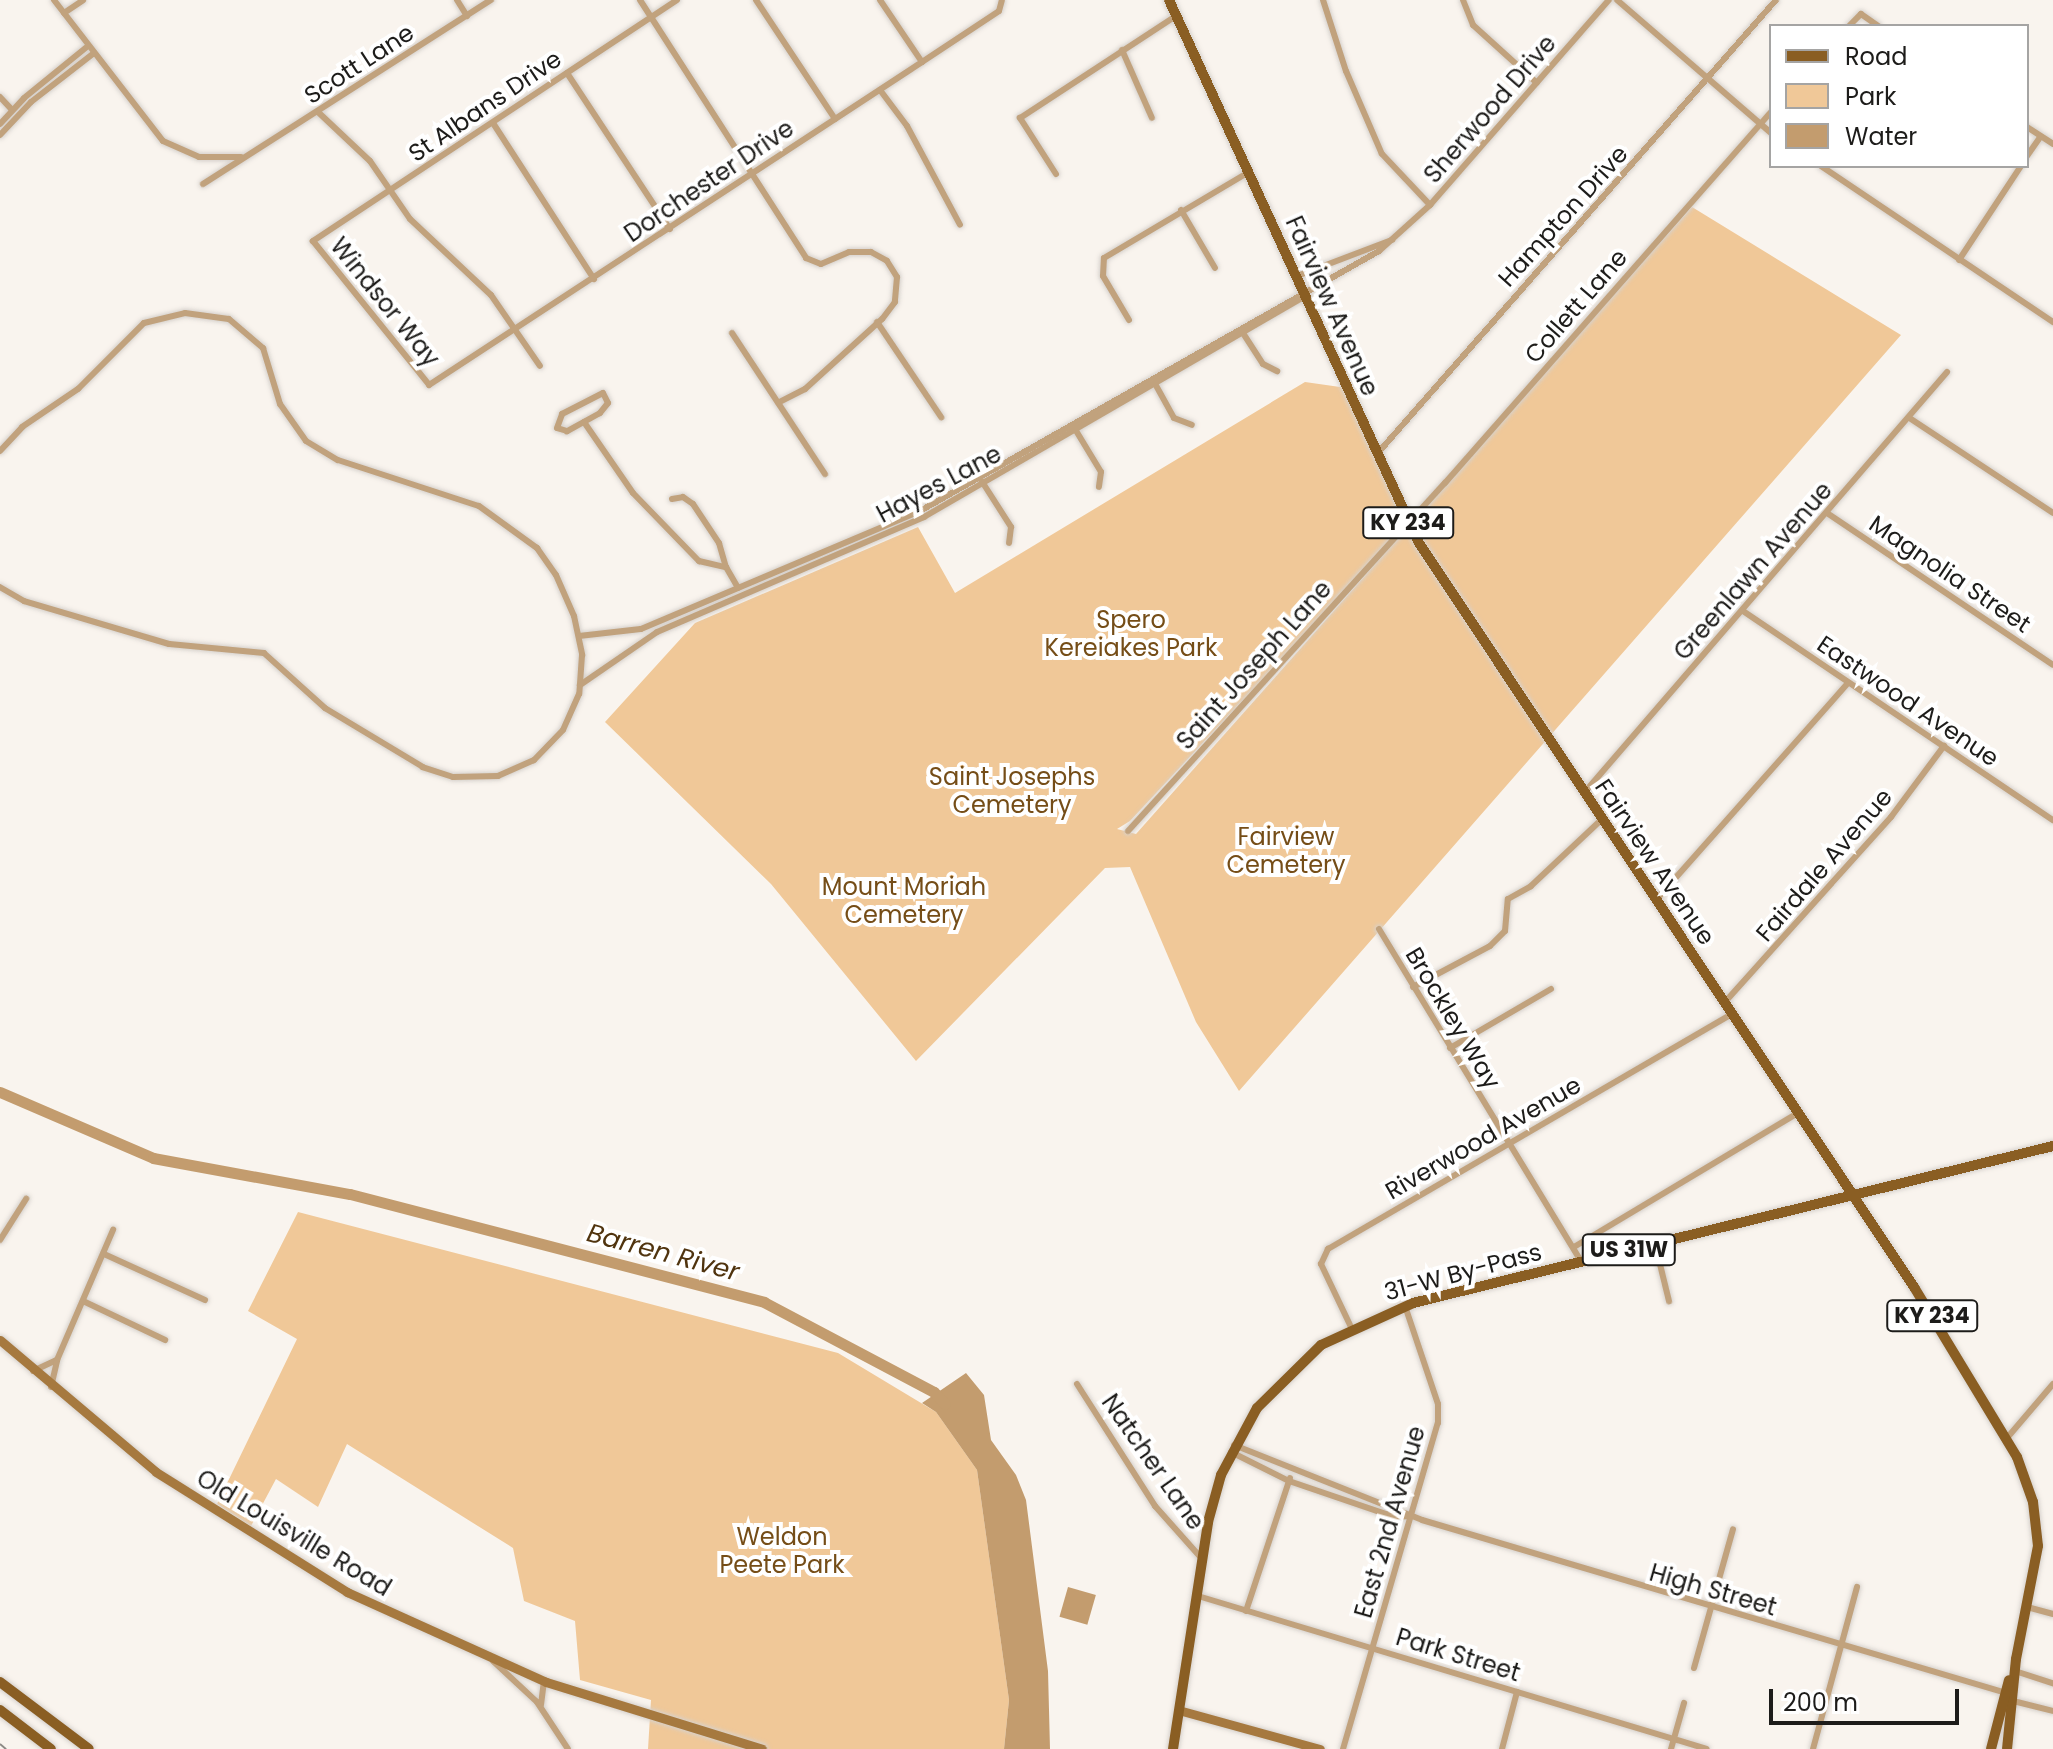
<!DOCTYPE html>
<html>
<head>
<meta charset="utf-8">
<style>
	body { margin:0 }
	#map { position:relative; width:2053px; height:1749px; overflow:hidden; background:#f9f4ee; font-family:Poppins,sans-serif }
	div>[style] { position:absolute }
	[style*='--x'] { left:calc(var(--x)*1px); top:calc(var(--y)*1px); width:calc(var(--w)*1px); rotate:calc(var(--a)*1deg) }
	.green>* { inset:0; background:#f0c898 }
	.water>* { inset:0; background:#c39c6e; transform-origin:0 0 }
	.river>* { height:11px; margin:-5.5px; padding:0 5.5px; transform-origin:5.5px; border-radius:5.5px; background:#c39c6e }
	.roads { filter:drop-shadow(0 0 2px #d6d1cc) drop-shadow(0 0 2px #d6d1cc) }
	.street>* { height:6px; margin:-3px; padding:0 3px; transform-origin:3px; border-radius:3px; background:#c1a27d }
	.secondary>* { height:9px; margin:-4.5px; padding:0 4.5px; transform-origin:4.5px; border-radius:4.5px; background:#a6793f }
	.primary>* { height:10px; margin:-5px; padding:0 5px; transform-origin:5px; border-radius:5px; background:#8a5e23 }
	.rail>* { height:2px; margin-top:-1px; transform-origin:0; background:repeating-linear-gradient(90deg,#8d8a86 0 14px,transparent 0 28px) }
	span { translate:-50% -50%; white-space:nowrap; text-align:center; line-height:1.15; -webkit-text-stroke:8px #fff; paint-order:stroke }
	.shield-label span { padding:2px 6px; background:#fff; border:2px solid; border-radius:6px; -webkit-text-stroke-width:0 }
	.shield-label { font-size:22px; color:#1d1c1a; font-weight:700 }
	.street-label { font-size:24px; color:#1d1c1a }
	.park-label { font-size:24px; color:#754d17 }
	.water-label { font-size:26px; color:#50340f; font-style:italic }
	.legend { position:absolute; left:1769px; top:24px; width:260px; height:144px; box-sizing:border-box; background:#fff; border:2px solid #a5a4a3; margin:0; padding:10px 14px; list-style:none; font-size:24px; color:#1d1c1a }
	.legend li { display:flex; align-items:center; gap:16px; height:40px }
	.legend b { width:40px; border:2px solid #a5a4a3 }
	.scale { position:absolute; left:1769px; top:1689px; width:190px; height:36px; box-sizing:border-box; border:4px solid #1d1c1a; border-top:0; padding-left:10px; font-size:24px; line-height:28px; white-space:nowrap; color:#1d1c1a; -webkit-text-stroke:6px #fff; paint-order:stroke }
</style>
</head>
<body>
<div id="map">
	<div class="green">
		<div style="clip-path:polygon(1692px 207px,1901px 335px,1239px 1091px,1196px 1022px,1130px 867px,1105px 868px,916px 1061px,771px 884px,605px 722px,695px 623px,918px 527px,955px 593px,1305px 382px,1347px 388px,1408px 523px,1130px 821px,1117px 829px,1136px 834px)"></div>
		<div style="clip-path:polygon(298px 1212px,838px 1353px,936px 1412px,977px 1470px,1009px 1700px,1004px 1749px,648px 1749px,651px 1700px,580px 1680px,575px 1621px,524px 1601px,513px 1548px,347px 1444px,318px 1507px,276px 1479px,251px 1526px,217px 1504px,297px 1339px,248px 1311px)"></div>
	</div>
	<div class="water">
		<div style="clip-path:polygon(966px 1373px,984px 1395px,991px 1440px,1016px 1475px,1026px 1500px,1048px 1671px,1050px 1749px,1004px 1749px,1009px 1700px,977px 1470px,936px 1412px,922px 1403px)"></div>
		<div style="left:1068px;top:1587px;width:29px;height:31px;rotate:16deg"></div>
	</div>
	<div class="river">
		<div style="--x:0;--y:1092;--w:167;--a:23.3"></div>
		<div style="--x:153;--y:1158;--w:200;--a:10.4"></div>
		<div style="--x:350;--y:1194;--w:428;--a:14.6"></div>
		<div style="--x:764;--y:1302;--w:192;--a:27.9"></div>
		<div style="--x:934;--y:1392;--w:16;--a:47"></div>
	</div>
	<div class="roads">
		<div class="street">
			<div style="--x:54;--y:0;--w:178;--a:52.3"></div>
			<div style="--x:163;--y:141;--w:39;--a:24"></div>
			<div style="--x:199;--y:157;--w:42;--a:0"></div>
			<div style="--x:457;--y:0;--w:19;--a:58"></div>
			<div style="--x:640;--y:0;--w:307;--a:57.2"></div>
			<div style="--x:806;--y:258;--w:16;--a:22"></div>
			<div style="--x:821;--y:264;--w:30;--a:-23"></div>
			<div style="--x:849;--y:252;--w:22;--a:0"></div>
			<div style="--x:871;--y:252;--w:18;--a:29"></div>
			<div style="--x:887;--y:261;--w:19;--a:58"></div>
			<div style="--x:897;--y:277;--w:25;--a:95"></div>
			<div style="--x:895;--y:302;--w:21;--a:127"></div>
			<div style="--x:882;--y:319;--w:104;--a:137.7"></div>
			<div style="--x:805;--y:389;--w:30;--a:153"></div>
			<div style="--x:677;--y:0;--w:437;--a:146.5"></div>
			<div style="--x:313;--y:241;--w:185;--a:51.1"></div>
			<div style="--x:429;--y:385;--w:589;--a:-33.23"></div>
			<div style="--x:922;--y:62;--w:92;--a:-33.5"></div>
			<div style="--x:999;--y:11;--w:11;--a:-75"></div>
			<div style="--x:756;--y:0;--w:143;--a:56.4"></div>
			<div style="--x:880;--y:0;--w:75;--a:55.9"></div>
			<div style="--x:1323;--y:0;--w:75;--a:72.1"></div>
			<div style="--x:1346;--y:71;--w:90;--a:66.6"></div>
			<div style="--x:1382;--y:154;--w:70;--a:46.7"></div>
			<div style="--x:1463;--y:0;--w:27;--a:68"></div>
			<div style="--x:1473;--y:25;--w:86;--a:42.2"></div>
			<div style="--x:1617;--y:0;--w:203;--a:40.8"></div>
			<div style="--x:64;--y:13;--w:23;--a:-34"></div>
			<div style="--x:1849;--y:26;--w:17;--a:-45"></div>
			<div style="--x:1861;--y:14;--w:21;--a:35"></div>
			<div style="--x:1122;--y:50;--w:74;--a:66.2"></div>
			<div style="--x:567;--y:73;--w:187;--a:56.6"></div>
			<div style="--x:880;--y:90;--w:45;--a:53.1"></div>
			<div style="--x:907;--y:126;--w:112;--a:61.8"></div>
			<div style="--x:0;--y:97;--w:18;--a:47"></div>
			<div style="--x:318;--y:112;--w:71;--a:43.3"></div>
			<div style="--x:370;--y:161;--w:70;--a:55.4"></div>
			<div style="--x:410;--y:219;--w:111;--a:43.2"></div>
			<div style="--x:491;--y:295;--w:86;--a:55.4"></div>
			<div style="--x:493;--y:123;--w:186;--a:57.1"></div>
			<div style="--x:0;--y:124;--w:35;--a:-47"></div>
			<div style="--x:24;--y:98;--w:82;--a:-39.1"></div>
			<div style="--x:2027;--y:127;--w:31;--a:33"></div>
			<div style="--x:0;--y:135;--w:45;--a:-46.8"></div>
			<div style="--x:31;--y:102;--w:80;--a:-37.9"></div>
			<div style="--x:2027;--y:156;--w:24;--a:-55"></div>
			<div style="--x:1821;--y:166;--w:280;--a:33.9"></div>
			<div style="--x:1056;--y:174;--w:67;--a:-122.7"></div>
			<div style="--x:1020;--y:118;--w:186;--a:-33.2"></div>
			<div style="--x:203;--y:184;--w:342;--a:-32.6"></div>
			<div style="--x:1181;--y:210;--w:67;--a:59.6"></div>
			<div style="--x:1959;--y:260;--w:113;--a:-56.6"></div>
			<div style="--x:1297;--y:276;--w:102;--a:-20.8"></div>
			<div style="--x:1129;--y:320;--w:51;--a:-120.6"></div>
			<div style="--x:1103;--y:276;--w:18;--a:-87"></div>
			<div style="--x:1104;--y:258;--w:169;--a:-30.7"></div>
			<div style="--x:877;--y:322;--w:115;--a:56"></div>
			<div style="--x:1241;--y:330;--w:40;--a:57.1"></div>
			<div style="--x:1263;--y:364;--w:16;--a:27"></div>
			<div style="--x:732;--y:333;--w:169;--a:56.6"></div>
			<div style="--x:1153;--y:380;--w:43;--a:61.1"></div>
			<div style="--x:1174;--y:418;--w:19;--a:21"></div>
			<div style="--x:603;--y:393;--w:11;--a:63"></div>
			<div style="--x:608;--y:403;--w:13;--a:129"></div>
			<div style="--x:600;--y:413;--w:38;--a:151"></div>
			<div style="--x:567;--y:431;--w:10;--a:-163"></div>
			<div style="--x:557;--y:428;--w:15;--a:-70"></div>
			<div style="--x:562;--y:414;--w:46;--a:-27.1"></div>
			<div style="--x:1911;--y:419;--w:170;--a:33.5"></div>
			<div style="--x:584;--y:422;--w:86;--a:55.4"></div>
			<div style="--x:633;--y:493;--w:95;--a:45.9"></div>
			<div style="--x:699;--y:561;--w:28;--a:13"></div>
			<div style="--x:726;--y:567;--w:24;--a:60"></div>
			<div style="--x:1075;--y:429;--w:50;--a:58.8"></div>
			<div style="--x:1101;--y:472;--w:15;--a:98"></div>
			<div style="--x:0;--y:451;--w:33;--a:-47"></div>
			<div style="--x:22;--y:427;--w:68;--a:-34.2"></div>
			<div style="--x:78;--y:389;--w:93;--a:-45"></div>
			<div style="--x:144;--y:323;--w:42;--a:-13.7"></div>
			<div style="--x:185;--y:313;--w:44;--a:7.8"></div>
			<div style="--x:229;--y:319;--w:45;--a:40.5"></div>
			<div style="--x:263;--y:348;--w:59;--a:73.1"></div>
			<div style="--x:280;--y:404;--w:45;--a:54.9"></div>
			<div style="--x:306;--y:441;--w:37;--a:31"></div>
			<div style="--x:338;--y:460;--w:148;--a:18.1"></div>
			<div style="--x:479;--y:506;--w:72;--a:35.9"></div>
			<div style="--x:537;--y:548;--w:33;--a:55"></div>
			<div style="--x:556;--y:575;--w:45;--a:66.3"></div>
			<div style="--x:574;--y:616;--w:40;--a:78"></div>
			<div style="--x:582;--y:655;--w:39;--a:94"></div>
			<div style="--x:579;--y:694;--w:39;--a:114"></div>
			<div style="--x:563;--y:730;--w:42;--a:134"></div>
			<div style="--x:534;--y:760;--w:39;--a:156"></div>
			<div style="--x:498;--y:776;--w:45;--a:178.7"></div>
			<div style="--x:453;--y:777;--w:32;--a:-162"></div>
			<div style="--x:423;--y:767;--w:114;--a:-149"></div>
			<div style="--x:325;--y:708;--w:82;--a:-138"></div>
			<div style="--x:264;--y:653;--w:95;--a:-174.6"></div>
			<div style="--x:169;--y:644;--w:151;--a:-163.5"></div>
			<div style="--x:24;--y:601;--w:28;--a:-150"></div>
			<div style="--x:1377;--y:454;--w:604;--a:-48.69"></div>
			<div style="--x:981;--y:480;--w:56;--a:57.4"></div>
			<div style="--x:1011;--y:527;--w:16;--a:97"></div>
			<div style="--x:672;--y:499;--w:11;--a:-10"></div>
			<div style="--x:683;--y:497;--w:12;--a:35"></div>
			<div style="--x:693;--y:504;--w:47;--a:56.3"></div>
			<div style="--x:719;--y:543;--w:25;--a:74"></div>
			<div style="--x:1827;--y:513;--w:272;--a:33.9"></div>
			<div style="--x:1743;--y:611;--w:374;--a:34"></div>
			<div style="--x:579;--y:636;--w:62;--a:-6.4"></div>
			<div style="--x:641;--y:629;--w:303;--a:-22.9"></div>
			<div style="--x:920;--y:511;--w:528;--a:-29.53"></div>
			<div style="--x:1379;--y:251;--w:69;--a:-42"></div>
			<div style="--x:1430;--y:205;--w:272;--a:-48.9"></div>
			<div style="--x:580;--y:685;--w:93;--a:-34.5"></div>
			<div style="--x:657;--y:632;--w:291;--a:-23.3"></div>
			<div style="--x:924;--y:517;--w:441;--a:-30.1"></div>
			<div style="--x:1584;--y:793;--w:556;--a:-49.23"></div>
			<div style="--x:1128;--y:831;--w:471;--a:-47.7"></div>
			<div style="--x:1445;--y:483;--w:494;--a:-48.7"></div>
			<div style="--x:1656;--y:900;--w:290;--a:-48.5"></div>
			<div style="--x:1379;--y:929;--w:389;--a:58.7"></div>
			<div style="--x:1413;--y:987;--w:87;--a:-28"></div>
			<div style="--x:1490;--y:946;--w:21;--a:-45"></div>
			<div style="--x:1505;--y:931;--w:32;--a:-85"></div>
			<div style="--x:1508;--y:899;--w:26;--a:-29"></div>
			<div style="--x:1531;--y:886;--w:98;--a:-43.3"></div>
			<div style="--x:1725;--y:1002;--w:249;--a:-48.1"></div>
			<div style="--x:1891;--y:817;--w:89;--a:-53.3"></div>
			<div style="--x:1450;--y:1048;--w:117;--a:-30.3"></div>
			<div style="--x:0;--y:1240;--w:49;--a:-57.6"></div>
			<div style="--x:1655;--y:1244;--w:59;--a:76.2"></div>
			<div style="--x:1574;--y:1247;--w:261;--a:-30.9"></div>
			<div style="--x:104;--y:1254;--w:111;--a:24.5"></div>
			<div style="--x:83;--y:1301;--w:91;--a:25.4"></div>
			<div style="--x:1351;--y:1327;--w:70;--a:-115.5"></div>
			<div style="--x:1321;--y:1264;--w:17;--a:-65"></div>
			<div style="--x:1328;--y:1249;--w:467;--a:-30.2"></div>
			<div style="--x:33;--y:1371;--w:26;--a:-25"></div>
			<div style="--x:57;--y:1360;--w:142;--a:-66.7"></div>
			<div style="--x:1077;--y:1384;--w:145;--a:57.4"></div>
			<div style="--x:1155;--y:1506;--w:71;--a:48.4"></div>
			<div style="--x:51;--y:1387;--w:28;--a:-77"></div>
			<div style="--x:2007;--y:1438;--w:71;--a:-49.6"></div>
			<div style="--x:1234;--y:1445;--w:202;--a:21.7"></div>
			<div style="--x:1422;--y:1520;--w:609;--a:16.5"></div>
			<div style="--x:1231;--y:1452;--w:65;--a:26.6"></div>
			<div style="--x:1289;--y:1481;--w:112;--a:18.8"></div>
			<div style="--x:1395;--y:1517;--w:15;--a:-4"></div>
			<div style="--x:1198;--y:1596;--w:531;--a:16.73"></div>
			<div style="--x:2027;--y:1607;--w:27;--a:15"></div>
			<div style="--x:1246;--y:1611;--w:140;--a:-71.7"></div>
			<div style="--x:493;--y:1661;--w:60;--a:43"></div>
			<div style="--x:537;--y:1702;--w:56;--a:56.6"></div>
			<div style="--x:1694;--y:1668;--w:144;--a:-74.3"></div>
			<div style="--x:2015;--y:1671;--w:40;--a:18"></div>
			<div style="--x:2013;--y:1701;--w:41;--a:14"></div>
			<div style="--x:541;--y:1705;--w:24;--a:-83"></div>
			<div style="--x:1343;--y:1749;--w:340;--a:-73.8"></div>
			<div style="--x:1438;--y:1423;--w:19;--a:-90"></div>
			<div style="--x:1438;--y:1404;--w:103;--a:-108.6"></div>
			<div style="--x:1502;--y:1749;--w:59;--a:-75.3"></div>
			<div style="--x:1671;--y:1749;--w:48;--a:-74.2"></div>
			<div style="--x:1813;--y:1749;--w:168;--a:-74.8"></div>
		</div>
		<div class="secondary">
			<div style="--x:0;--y:1340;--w:204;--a:40.2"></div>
			<div style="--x:156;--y:1472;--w:226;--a:32.1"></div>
			<div style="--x:347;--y:1592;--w:218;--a:24.3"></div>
			<div style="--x:546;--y:1682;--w:226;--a:17.2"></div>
			<div style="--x:1182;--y:1711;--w:143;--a:15.4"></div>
		</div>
		<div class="primary">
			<div style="--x:1169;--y:0;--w:598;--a:65.28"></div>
			<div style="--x:1419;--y:543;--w:894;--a:56.36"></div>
			<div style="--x:1914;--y:1287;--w:199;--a:58.8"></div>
			<div style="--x:2017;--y:1457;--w:48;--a:70.4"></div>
			<div style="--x:2033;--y:1502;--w:44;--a:83.5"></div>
			<div style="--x:2038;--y:1546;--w:115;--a:101"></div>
			<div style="--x:2016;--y:1659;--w:90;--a:95.7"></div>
			<div style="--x:0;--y:1682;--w:111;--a:37"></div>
			<div style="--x:0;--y:1710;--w:64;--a:37.4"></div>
			<div style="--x:1173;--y:1749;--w:230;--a:-81.2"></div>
			<div style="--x:1208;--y:1522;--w:49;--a:-74.5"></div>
			<div style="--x:1221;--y:1475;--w:76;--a:-61.8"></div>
			<div style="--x:1257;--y:1408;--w:90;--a:-44.5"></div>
			<div style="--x:1321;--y:1345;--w:101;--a:-24.5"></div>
			<div style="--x:1413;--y:1303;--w:659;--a:-13.78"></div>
			<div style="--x:1991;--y:1749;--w:71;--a:-75.4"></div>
		</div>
	</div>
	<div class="rail">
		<div style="--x:0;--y:1744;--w:8;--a:40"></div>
	</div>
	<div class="shield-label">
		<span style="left:1408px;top:523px">KY 234</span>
		<span style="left:1629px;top:1250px">US 31W</span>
		<span style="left:1932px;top:1316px">KY 234</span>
	</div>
	<div class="street-label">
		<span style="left:359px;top:64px;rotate:-33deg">Scott Lane</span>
		<span style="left:485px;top:106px;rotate:-34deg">St Albans Drive</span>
		<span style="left:1490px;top:109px;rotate:-49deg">Sherwood Drive</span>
		<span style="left:709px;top:181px;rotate:-34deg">Dorchester Drive</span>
		<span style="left:1563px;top:216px;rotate:-48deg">Hampton Drive</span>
		<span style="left:385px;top:302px;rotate:51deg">Windsor Way</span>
		<span style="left:1332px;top:306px;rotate:66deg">Fairview Avenue</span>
		<span style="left:1576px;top:306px;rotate:-49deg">Collett Lane</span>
		<span style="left:939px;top:484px;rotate:-28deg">Hayes Lane</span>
		<span style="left:1753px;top:571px;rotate:-49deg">Greenlawn Avenue</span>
		<span style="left:1950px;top:574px;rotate:34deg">Magnolia Street</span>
		<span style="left:1254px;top:665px;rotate:-48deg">Saint Joseph Lane</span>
		<span style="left:1908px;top:701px;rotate:34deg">Eastwood Avenue</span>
		<span style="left:1655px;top:862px;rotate:56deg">Fairview Avenue</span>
		<span style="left:1824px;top:865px;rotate:-49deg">Fairdale Avenue</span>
		<span style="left:1453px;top:1018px;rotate:59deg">Brockley Way</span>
		<span style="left:1483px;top:1138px;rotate:-30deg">Riverwood Avenue</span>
		<span style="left:1463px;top:1272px;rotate:-15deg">31-W By-Pass</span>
		<span style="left:1153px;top:1462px;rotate:55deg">Natcher Lane</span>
		<span style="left:1390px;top:1522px;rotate:-74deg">East 2nd Avenue</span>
		<span style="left:294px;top:1533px;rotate:31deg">Old Louisville Road</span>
		<span style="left:1713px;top:1590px;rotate:16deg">High Street</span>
		<span style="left:1458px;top:1655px;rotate:17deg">Park Street</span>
	</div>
	<div class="park-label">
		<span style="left:1131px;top:634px">Spero<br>Kereiakes Park</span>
		<span style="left:1012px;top:791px">Saint Josephs<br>Cemetery</span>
		<span style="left:1286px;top:851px">Fairview<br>Cemetery</span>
		<span style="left:904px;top:901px">Mount Moriah<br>Cemetery</span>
		<span style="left:782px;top:1551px">Weldon<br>Peete Park</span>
	</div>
	<div class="water-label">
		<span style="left:663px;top:1253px;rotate:15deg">Barren River</span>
	</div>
	<ul class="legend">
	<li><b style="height:10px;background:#8a5e23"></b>Road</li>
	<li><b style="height:22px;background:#f0c898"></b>Park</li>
	<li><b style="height:22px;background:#c39c6e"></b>Water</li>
	</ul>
	<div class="scale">200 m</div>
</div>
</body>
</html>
